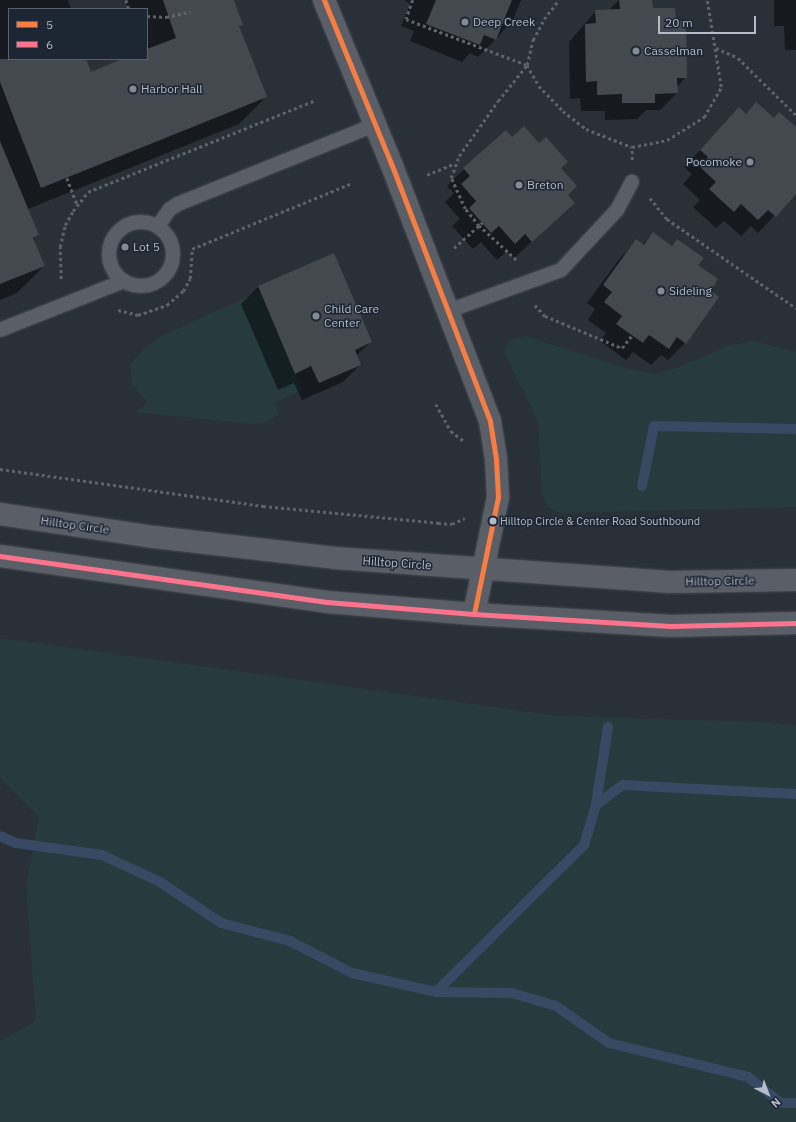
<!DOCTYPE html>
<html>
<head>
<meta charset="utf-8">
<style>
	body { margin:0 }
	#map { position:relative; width:796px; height:1122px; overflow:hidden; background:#2a3038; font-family:"IBM Plex Sans",sans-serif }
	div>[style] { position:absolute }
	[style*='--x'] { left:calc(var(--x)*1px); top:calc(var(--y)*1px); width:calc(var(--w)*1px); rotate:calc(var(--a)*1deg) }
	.green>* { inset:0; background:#273a3e }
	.shadow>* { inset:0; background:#0007 }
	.stream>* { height:10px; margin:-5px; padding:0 5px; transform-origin:5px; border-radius:5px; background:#384963 }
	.building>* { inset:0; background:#444950 }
	.path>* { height:2.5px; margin-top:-1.25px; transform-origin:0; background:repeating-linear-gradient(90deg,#5d636a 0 3px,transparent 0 6px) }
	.roads { filter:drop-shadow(0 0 1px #484c53) drop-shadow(0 0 1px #484c53) }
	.service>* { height:14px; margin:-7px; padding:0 7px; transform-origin:7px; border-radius:7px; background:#5a5e66 }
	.service>.ring { margin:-7px; padding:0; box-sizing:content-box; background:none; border:14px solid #5a5e66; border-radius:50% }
	.minor>* { height:22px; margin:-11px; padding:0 11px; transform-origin:11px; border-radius:11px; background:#5a5e66 }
	.tertiary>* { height:22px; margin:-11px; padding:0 11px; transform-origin:11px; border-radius:11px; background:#5a5e66 }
	.bus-1>* { height:5px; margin:-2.5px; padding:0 2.5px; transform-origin:2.5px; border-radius:2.5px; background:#f77d43 }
	.bus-2>* { height:5px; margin:-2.5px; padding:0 2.5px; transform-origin:2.5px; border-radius:2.5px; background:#fc738d }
	.dots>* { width:11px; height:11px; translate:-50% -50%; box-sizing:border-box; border:2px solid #1d2633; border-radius:50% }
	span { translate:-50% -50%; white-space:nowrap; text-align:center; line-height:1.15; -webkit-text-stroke:3px #1d2633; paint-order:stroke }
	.bus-label { font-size:11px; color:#b4bcc9 }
	.left { translate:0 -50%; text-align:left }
	.poi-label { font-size:12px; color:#b4bcc9 }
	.right { translate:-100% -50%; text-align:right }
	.street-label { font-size:12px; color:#b4bcc9 }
	.legend { position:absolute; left:8px; top:8px; width:140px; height:52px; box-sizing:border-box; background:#1d2633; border:1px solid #59626f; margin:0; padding:5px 7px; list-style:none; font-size:12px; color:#b4bcc9 }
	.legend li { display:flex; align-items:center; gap:8px; height:20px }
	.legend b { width:20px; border:1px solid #59626f }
	.north { position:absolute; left:748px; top:1074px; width:40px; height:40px; -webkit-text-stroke:3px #1d2633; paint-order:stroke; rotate:138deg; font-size:11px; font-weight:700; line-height:16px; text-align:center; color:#b4bcc9 }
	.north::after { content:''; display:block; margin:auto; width:14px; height:18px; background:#b4bcc9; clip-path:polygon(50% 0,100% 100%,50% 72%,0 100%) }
	.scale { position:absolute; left:658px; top:16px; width:98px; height:18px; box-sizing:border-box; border:2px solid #b4bcc9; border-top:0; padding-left:5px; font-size:12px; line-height:14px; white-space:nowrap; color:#b4bcc9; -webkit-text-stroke:3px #1d2633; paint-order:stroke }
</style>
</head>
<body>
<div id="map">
	<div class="green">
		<div style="clip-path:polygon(260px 291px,302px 390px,274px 403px,279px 415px,263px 423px,250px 424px,135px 412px,148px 403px,132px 384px,130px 365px,141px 351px,160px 337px)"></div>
		<div style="clip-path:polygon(526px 336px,624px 368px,655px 374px,680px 367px,727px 346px,753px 341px,796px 352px,796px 507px,560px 513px,548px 507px,542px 494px,538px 422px,504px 352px,508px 340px)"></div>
		<div style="clip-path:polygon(0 638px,558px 716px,762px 722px,796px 726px,796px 1122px,0 1122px,0 1041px,36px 1021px,26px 885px,39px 817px,0 778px)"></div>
	</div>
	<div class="shadow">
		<div style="clip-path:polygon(0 0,68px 0,71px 9px,9px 9px,9px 59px,85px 59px,90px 73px,125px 59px,147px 59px,147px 9px,128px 9px,125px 0,233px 0,242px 24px,238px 28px,266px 97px,239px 124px,28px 209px,38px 234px,33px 240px,44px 266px,17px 293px,0 300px)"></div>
		<div style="clip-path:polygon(404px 0,521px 0,513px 20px,495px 40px,478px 57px,470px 53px,462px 62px,410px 41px,414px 31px,401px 26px,410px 4px)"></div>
		<div style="clip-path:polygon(619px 0,651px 0,652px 9px,675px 22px,686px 77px,677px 87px,677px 93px,660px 110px,646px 110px,637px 119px,605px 120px,605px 111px,581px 111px,580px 98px,570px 99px,569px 42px,596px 11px,609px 10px)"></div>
		<div style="clip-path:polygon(774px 0,796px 0,796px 50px,785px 50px,784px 26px,774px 26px)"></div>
		<div style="clip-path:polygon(735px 113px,773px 119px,796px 128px,796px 193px,758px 233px,751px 226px,741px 236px,724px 221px,716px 228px,693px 207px,700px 200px,683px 184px,692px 174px,684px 167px)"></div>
		<div style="clip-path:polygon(512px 138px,560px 169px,567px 196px,574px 203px,514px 258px,507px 251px,497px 260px,481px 242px,473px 249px,452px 226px,460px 219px,445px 202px,454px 193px,447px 186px,464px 169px)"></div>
		<div style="clip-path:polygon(653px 234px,671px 246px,678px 240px,697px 266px,709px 291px,685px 343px,668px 360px,661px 355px,651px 365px,633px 352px,626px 360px,600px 341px,606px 333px,588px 320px,595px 309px,587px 303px,620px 258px,637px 241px,642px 245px)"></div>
		<div style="clip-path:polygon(333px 254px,371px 342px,356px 356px,360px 365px,343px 382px,302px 400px,294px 383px,278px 390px,241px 304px,258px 287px)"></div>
	</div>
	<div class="stream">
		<div style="--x:642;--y:486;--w:61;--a:-78.7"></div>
		<div style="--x:654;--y:426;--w:142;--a:1.2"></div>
		<div style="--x:596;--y:805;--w:79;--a:-81.3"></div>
		<div style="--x:0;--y:836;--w:17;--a:24"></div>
		<div style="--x:16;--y:843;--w:87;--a:7.9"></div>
		<div style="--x:102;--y:855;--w:64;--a:25"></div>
		<div style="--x:160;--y:882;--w:73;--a:33.9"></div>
		<div style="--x:221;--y:923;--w:71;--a:14.6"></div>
		<div style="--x:290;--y:941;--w:70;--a:27.3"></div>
		<div style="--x:352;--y:973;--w:86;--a:12.7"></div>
		<div style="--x:436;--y:992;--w:76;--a:0.8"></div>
		<div style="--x:512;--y:993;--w:46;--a:16.5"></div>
		<div style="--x:556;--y:1006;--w:65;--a:34.9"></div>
		<div style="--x:609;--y:1043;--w:143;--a:13.7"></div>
		<div style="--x:748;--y:1077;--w:42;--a:38.2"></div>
		<div style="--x:781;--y:1103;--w:15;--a:0"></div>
		<div style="--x:436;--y:992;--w:209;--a:-44.8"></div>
		<div style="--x:584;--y:845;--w:42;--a:-73.3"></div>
		<div style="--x:596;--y:805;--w:34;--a:-37"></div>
		<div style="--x:623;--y:785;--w:173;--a:3"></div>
	</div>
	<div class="building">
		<div style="clip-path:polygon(163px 0,234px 0,243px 25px,239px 26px,267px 97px,41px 188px,0 82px,0 59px,86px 59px,91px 72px,122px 59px,147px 59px,147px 49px,176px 38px)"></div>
		<div style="clip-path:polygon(436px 0,512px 0,496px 40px,484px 35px,480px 45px,426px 24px)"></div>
		<div style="clip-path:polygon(619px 0,652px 0,653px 8px,675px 8px,676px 21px,686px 21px,687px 78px,677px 78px,678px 93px,655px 94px,655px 103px,622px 103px,622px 94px,597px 95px,597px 81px,586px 82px,585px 24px,596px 23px,595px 10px,620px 9px)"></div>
		<div style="clip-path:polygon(756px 102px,774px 118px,779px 112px,796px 127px,796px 194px,776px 217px,768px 210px,758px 220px,741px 204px,734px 212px,709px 189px,716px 182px,700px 167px,708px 157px,700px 150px,739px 107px,746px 114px)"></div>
		<div style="clip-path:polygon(524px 126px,539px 143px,546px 137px,568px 162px,561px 168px,577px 186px,568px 195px,575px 203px,532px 242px,525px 234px,515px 244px,499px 226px,491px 233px,469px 208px,476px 201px,461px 184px,470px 176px,463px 168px,506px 130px,512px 137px)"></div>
		<div style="clip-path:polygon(0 141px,39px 235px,33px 238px,45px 266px,0 284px)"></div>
		<div style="clip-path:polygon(653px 232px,672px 246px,677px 239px,704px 258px,698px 265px,718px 279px,711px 291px,719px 297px,686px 344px,677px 337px,669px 349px,649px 335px,643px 343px,616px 324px,622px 316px,604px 302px,612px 292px,603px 285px,636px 239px,644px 245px)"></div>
		<div style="clip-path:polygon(334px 253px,372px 342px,355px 350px,361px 365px,319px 383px,311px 366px,295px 374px,258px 286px)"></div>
	</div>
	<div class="path">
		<div style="--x:126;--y:0;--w:9;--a:72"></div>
		<div style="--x:413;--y:0;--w:20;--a:110"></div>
		<div style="--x:406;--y:19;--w:129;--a:20.8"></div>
		<div style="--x:527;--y:65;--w:24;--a:60"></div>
		<div style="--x:539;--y:86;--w:35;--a:46"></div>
		<div style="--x:563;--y:111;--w:29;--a:38"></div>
		<div style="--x:586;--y:129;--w:49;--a:21.4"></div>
		<div style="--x:632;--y:147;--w:36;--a:-11"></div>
		<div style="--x:667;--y:140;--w:44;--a:-31.9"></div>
		<div style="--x:704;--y:117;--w:34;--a:-60"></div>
		<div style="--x:721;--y:87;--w:88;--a:-99.1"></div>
		<div style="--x:147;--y:16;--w:19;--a:3"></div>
		<div style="--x:166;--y:17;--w:25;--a:-12"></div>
		<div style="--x:716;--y:48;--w:24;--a:24"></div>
		<div style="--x:738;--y:58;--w:81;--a:44.5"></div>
		<div style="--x:632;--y:160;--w:13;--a:-90"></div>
		<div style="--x:427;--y:175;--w:30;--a:-23"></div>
		<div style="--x:67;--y:178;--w:28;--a:69"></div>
		<div style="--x:650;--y:198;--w:27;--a:51"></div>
		<div style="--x:667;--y:219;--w:157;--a:34.6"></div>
		<div style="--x:454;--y:248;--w:38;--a:-42"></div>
		<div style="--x:516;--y:260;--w:50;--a:-137.4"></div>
		<div style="--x:479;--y:226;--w:22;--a:-129"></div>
		<div style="--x:465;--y:209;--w:34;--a:-114"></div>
		<div style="--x:451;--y:178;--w:23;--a:-70"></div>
		<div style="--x:459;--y:156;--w:67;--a:-54.7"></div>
		<div style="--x:498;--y:101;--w:46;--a:-51.1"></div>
		<div style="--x:527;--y:65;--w:26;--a:-77"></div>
		<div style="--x:533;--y:40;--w:24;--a:-62"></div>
		<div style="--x:544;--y:19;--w:24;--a:-52"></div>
		<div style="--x:61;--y:279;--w:32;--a:-92"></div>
		<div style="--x:60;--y:247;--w:23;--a:-77"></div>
		<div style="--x:65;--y:225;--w:16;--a:-60"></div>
		<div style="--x:73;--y:211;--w:24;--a:-52"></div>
		<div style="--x:88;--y:192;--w:246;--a:-22"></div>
		<div style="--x:535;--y:305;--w:15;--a:48"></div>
		<div style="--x:545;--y:316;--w:83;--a:22.6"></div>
		<div style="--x:622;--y:348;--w:16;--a:-52"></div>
		<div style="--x:118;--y:310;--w:21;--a:14"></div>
		<div style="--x:138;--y:315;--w:31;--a:-19"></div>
		<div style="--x:167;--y:305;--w:21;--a:-41"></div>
		<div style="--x:183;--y:291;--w:14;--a:-60"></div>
		<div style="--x:190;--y:279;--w:30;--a:-86"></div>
		<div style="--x:192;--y:249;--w:171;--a:-22.4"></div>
		<div style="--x:436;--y:404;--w:31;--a:61"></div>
		<div style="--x:451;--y:431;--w:16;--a:38"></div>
		<div style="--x:0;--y:469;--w:266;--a:8"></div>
		<div style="--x:263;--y:506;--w:176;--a:5.5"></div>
		<div style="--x:438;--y:523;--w:14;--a:4"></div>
		<div style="--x:452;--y:524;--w:14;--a:-25"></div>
	</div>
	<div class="roads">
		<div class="service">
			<div class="ring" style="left:109px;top:222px;width:50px;height:50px"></div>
			<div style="--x:158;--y:226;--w:21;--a:-55"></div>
			<div style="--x:170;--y:209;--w:9;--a:-32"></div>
			<div style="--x:178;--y:204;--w:212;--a:-21.9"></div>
			<div style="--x:448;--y:311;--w:120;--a:-19.9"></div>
			<div style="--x:561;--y:270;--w:82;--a:-47"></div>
			<div style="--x:617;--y:210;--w:32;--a:-62"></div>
			<div style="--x:0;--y:330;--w:133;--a:-21.6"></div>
		</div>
		<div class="minor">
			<div style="--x:324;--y:0;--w:176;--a:67.7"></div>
			<div style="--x:391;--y:163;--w:276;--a:69"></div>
			<div style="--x:490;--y:421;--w:38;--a:81"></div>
			<div style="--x:496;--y:459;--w:38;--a:87"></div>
			<div style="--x:498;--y:497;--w:119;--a:101.6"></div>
		</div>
		<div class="tertiary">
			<div style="--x:0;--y:514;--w:156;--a:8.5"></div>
			<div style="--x:154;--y:537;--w:182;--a:6.6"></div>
			<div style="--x:335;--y:558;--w:336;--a:4.1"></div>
			<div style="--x:670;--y:582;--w:126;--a:-0.9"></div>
			<div style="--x:0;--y:556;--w:330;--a:8"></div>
			<div style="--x:327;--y:602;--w:147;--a:4.7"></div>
			<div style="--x:474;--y:614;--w:197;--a:3.5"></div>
			<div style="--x:671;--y:626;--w:125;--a:-1.4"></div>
		</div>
	</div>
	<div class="bus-1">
		<div style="--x:324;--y:0;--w:176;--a:67.7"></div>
		<div style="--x:391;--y:163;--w:276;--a:69"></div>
		<div style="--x:490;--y:421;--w:38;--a:81"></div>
		<div style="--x:496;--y:459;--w:38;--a:87"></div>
		<div style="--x:498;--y:497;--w:119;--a:101.6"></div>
	</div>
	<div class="bus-2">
		<div style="--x:0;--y:556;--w:330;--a:8"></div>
		<div style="--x:327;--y:602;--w:147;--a:4.7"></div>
		<div style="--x:474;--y:614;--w:197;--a:3.5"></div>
		<div style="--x:671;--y:626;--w:125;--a:-1.4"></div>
	</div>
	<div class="dots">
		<div style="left:465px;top:22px;background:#848b96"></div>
		<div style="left:636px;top:51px;background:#848b96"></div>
		<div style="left:133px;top:89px;background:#848b96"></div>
		<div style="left:750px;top:162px;background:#848b96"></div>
		<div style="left:519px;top:185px;background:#848b96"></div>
		<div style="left:125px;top:247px;background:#848b96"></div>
		<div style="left:661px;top:291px;background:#848b96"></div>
		<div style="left:316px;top:316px;background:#848b96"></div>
		<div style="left:493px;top:521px;background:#b4bcc9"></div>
	</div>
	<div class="bus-label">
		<span class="left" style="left:500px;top:521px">Hilltop Circle &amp; Center Road Southbound</span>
	</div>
	<div class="poi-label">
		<span class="left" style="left:473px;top:22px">Deep Creek</span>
		<span class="left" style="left:644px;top:51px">Casselman</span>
		<span class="left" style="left:141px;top:89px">Harbor Hall</span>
		<span class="right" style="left:742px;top:162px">Pocomoke</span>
		<span class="left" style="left:527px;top:185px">Breton</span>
		<span class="left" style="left:133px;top:247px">Lot 5</span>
		<span class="left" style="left:669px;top:291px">Sideling</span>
		<span class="left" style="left:324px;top:316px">Child Care<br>Center</span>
	</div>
	<div class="street-label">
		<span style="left:75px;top:525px;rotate:8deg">Hilltop Circle</span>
		<span style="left:397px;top:563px;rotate:4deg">Hilltop Circle</span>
		<span style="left:720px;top:581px;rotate:-1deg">Hilltop Circle</span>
	</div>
	<ul class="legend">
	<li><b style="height:5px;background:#f77d43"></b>5</li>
	<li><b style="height:5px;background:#fc738d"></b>6</li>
	</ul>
	<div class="north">N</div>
	<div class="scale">20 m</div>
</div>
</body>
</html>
